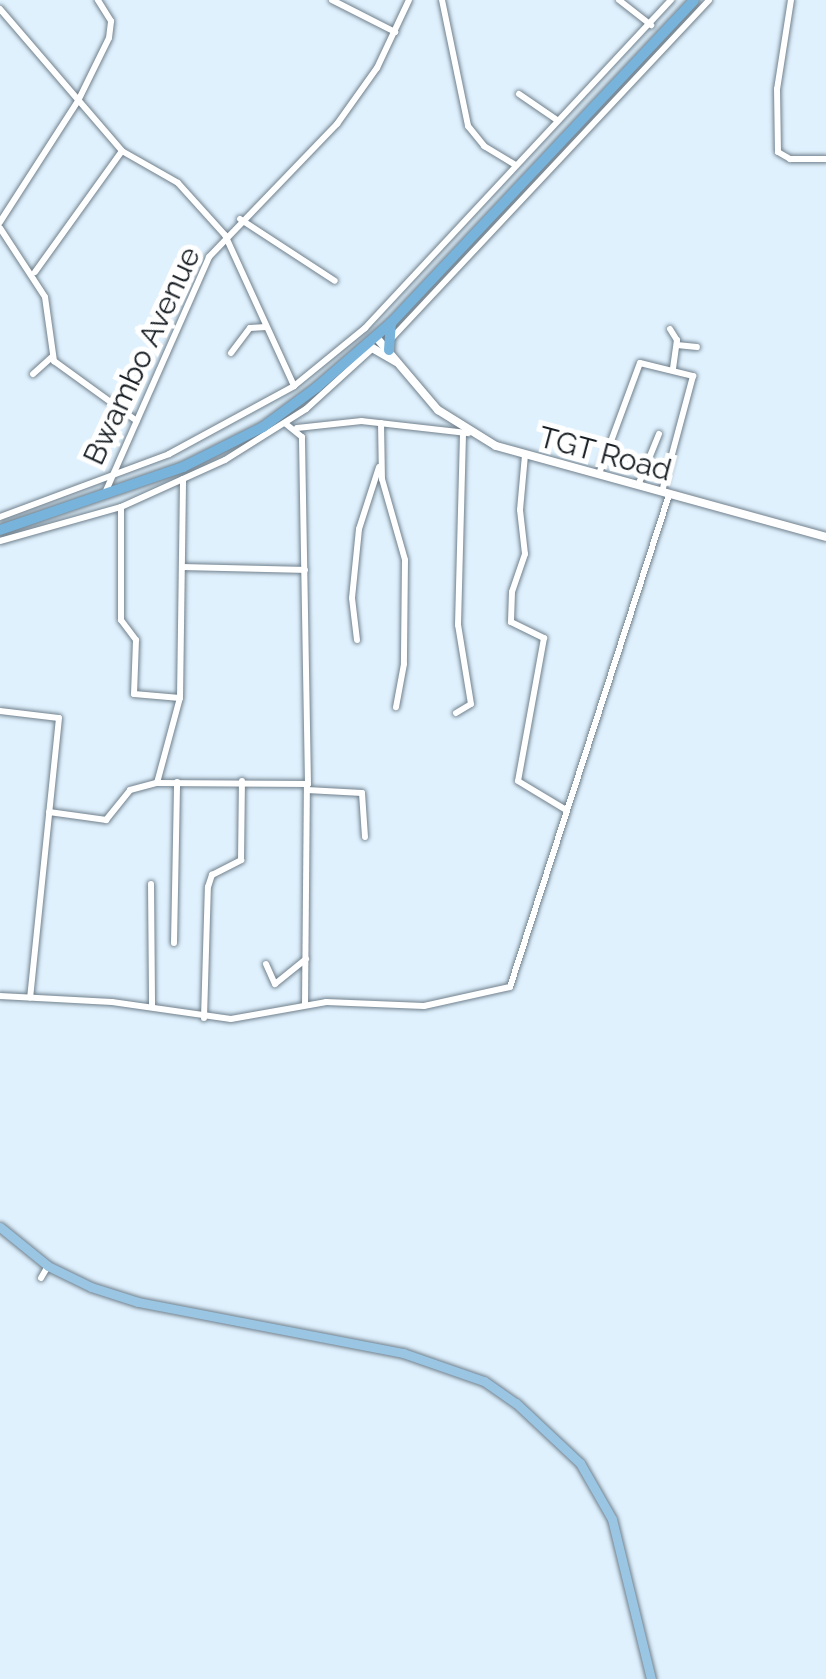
<!DOCTYPE html>
<html>
<head>
<meta charset="utf-8">
<style>
	body { margin:0 }
	#map { position:relative; width:826px; height:1679px; overflow:hidden; background:#e0f1fe; font-family:Raleway,sans-serif }
	div>[style] { position:absolute }
	[style*='--x'] { left:calc(var(--x)*1px); top:calc(var(--y)*1px); width:calc(var(--w)*1px); rotate:calc(var(--a)*1deg) }
	.roads { filter:drop-shadow(0 0 2px #70808c) drop-shadow(0 0 2px #70808c) }
	.minor>* { height:6px; margin:-3px; padding:0 3px; transform-origin:3px; border-radius:3px; background:#fff }
	.tertiary>* { height:8px; margin:-4px; padding:0 4px; transform-origin:4px; border-radius:4px; background:#fff }
	.primary>* { height:9px; margin:-4.5px; padding:0 4.5px; transform-origin:4.5px; border-radius:4.5px; background:#9ac6e4 }
	.trunk>* { height:10px; margin:-5px; padding:0 5px; transform-origin:5px; border-radius:5px; background:#78b3db }
	span { translate:-50% -50%; white-space:nowrap; text-align:center; line-height:1.15; -webkit-text-stroke:10px #fff; paint-order:stroke }
	.street-label { font-size:30px; color:#171d22 }
</style>
</head>
<body>
<div id="map">
	<div class="roads">
		<div class="minor">
			<div style="--x:332;--y:0;--w:71;--a:26.9"></div>
			<div style="--x:442;--y:0;--w:129;--a:78.3"></div>
			<div style="--x:468;--y:126;--w:26;--a:51"></div>
			<div style="--x:484;--y:146;--w:37;--a:31"></div>
			<div style="--x:619;--y:0;--w:41;--a:38"></div>
			<div style="--x:791;--y:0;--w:90;--a:98.9"></div>
			<div style="--x:777;--y:89;--w:63;--a:89.1"></div>
			<div style="--x:778;--y:152;--w:14;--a:30"></div>
			<div style="--x:790;--y:159;--w:36;--a:0"></div>
			<div style="--x:0;--y:9;--w:187;--a:49.3"></div>
			<div style="--x:122;--y:151;--w:64;--a:29.7"></div>
			<div style="--x:178;--y:183;--w:70;--a:47.9"></div>
			<div style="--x:225;--y:235;--w:166;--a:65.4"></div>
			<div style="--x:519;--y:94;--w:46;--a:34.4"></div>
			<div style="--x:240;--y:219;--w:113;--a:33.1"></div>
			<div style="--x:0;--y:222;--w:144;--a:-57.2"></div>
			<div style="--x:78;--y:101;--w:70;--a:-63.8"></div>
			<div style="--x:109;--y:38;--w:17;--a:-83"></div>
			<div style="--x:111;--y:21;--w:25;--a:-122"></div>
			<div style="--x:0;--y:228;--w:82;--a:56.9"></div>
			<div style="--x:45;--y:297;--w:65;--a:82"></div>
			<div style="--x:54;--y:361;--w:102;--a:35.9"></div>
			<div style="--x:35;--y:272;--w:149;--a:-54.3"></div>
			<div style="--x:670;--y:329;--w:13;--a:58"></div>
			<div style="--x:677;--y:340;--w:30;--a:98"></div>
			<div style="--x:390;--y:340;--w:466;--a:-46.8"></div>
			<div style="--x:677;--y:345;--w:20;--a:6"></div>
			<div style="--x:231;--y:353;--w:31;--a:-53"></div>
			<div style="--x:250;--y:328;--w:16;--a:-4"></div>
			<div style="--x:33;--y:374;--w:25;--a:-42"></div>
			<div style="--x:381;--y:423;--w:56;--a:89"></div>
			<div style="--x:382;--y:479;--w:84;--a:74.1"></div>
			<div style="--x:405;--y:560;--w:104;--a:90.6"></div>
			<div style="--x:404;--y:664;--w:44;--a:100.5"></div>
			<div style="--x:297;--y:428;--w:65;--a:-6.1"></div>
			<div style="--x:362;--y:421;--w:107;--a:6.5"></div>
			<div style="--x:525;--y:455;--w:55;--a:95.2"></div>
			<div style="--x:520;--y:510;--w:44;--a:83.5"></div>
			<div style="--x:525;--y:554;--w:40;--a:108.9"></div>
			<div style="--x:512;--y:592;--w:30;--a:92"></div>
			<div style="--x:511;--y:622;--w:37;--a:26"></div>
			<div style="--x:544;--y:638;--w:145;--a:100.3"></div>
			<div style="--x:518;--y:781;--w:56;--a:31.1"></div>
			<div style="--x:600;--y:471;--w:115;--a:-69.7"></div>
			<div style="--x:640;--y:363;--w:55;--a:13.8"></div>
			<div style="--x:693;--y:376;--w:120;--a:105"></div>
			<div style="--x:639;--y:483;--w:53;--a:-67.8"></div>
			<div style="--x:105;--y:493;--w:258;--a:-66.2"></div>
			<div style="--x:209;--y:257;--w:185;--a:-46.1"></div>
			<div style="--x:337;--y:124;--w:69;--a:-54.5"></div>
			<div style="--x:377;--y:68;--w:75;--a:-64.8"></div>
			<div style="--x:121;--y:507;--w:113;--a:90"></div>
			<div style="--x:121;--y:620;--w:25;--a:53"></div>
			<div style="--x:136;--y:640;--w:54;--a:92.1"></div>
			<div style="--x:134;--y:694;--w:46;--a:5"></div>
			<div style="--x:0;--y:517;--w:180;--a:-20.4"></div>
			<div style="--x:169;--y:454;--w:142;--a:-28.5"></div>
			<div style="--x:294;--y:386;--w:92;--a:-39.2"></div>
			<div style="--x:365;--y:328;--w:449;--a:-47"></div>
			<div style="--x:0;--y:541;--w:126;--a:-15.7"></div>
			<div style="--x:121;--y:507;--w:114;--a:-24.3"></div>
			<div style="--x:225;--y:460;--w:96;--a:-32.2"></div>
			<div style="--x:306;--y:409;--w:91;--a:-42.3"></div>
			<div style="--x:185;--y:567;--w:120;--a:1.4"></div>
			<div style="--x:357;--y:640;--w:42;--a:-96.8"></div>
			<div style="--x:352;--y:598;--w:69;--a:-84.2"></div>
			<div style="--x:359;--y:529;--w:65;--a:-72.1"></div>
			<div style="--x:0;--y:711;--w:59;--a:6.8"></div>
			<div style="--x:59;--y:718;--w:281;--a:95.9"></div>
			<div style="--x:456;--y:713;--w:17;--a:-31"></div>
			<div style="--x:471;--y:704;--w:80;--a:-99.3"></div>
			<div style="--x:458;--y:625;--w:192;--a:-88.5"></div>
			<div style="--x:157;--y:783;--w:88;--a:-74.9"></div>
			<div style="--x:180;--y:698;--w:219;--a:-89.2"></div>
			<div style="--x:307;--y:790;--w:55;--a:3.1"></div>
			<div style="--x:362;--y:793;--w:44;--a:86.1"></div>
			<div style="--x:49;--y:812;--w:58;--a:8"></div>
			<div style="--x:106;--y:820;--w:38;--a:-51"></div>
			<div style="--x:130;--y:790;--w:28;--a:-15"></div>
			<div style="--x:157;--y:783;--w:151;--a:0.4"></div>
			<div style="--x:308;--y:784;--w:347;--a:-91"></div>
			<div style="--x:302;--y:437;--w:21;--a:-141"></div>
			<div style="--x:151;--y:884;--w:122;--a:89.5"></div>
			<div style="--x:174;--y:943;--w:161;--a:-88.9"></div>
			<div style="--x:266;--y:964;--w:22;--a:66"></div>
			<div style="--x:275;--y:984;--w:40;--a:-39"></div>
			<div style="--x:0;--y:996;--w:112;--a:3.1"></div>
			<div style="--x:112;--y:1002;--w:120;--a:8.1"></div>
			<div style="--x:231;--y:1019;--w:97;--a:-10.1"></div>
			<div style="--x:326;--y:1002;--w:98;--a:2.3"></div>
			<div style="--x:424;--y:1006;--w:88;--a:-12.5"></div>
			<div style="--x:510;--y:987;--w:517;--a:-72.09"></div>
			<div style="--x:305;--y:1005;--w:221;--a:-89.5"></div>
			<div style="--x:204;--y:1018;--w:131;--a:-88.3"></div>
			<div style="--x:208;--y:887;--w:13;--a:-72"></div>
			<div style="--x:212;--y:875;--w:33;--a:-27"></div>
			<div style="--x:241;--y:860;--w:79;--a:-89.3"></div>
			<div style="--x:41;--y:1278;--w:14;--a:-60"></div>
		</div>
		<div class="tertiary">
			<div style="--x:376;--y:337;--w:96;--a:49.7"></div>
			<div style="--x:438;--y:410;--w:68;--a:31.8"></div>
			<div style="--x:496;--y:446;--w:342;--a:15.4"></div>
			<div style="--x:367;--y:345;--w:34;--a:30"></div>
		</div>
		<div class="primary">
			<div style="--x:0;--y:1227;--w:62;--a:39.1"></div>
			<div style="--x:48;--y:1266;--w:48;--a:26"></div>
			<div style="--x:91;--y:1287;--w:49;--a:17.7"></div>
			<div style="--x:138;--y:1302;--w:270;--a:10.9"></div>
			<div style="--x:403;--y:1353;--w:86;--a:19.1"></div>
			<div style="--x:484;--y:1381;--w:39;--a:35"></div>
			<div style="--x:516;--y:1403;--w:88;--a:43.2"></div>
			<div style="--x:580;--y:1463;--w:64;--a:60.3"></div>
			<div style="--x:612;--y:1519;--w:165;--a:76.3"></div>
		</div>
		<div class="trunk">
			<div style="--x:389;--y:350;--w:27;--a:-86"></div>
			<div style="--x:0;--y:530;--w:194;--a:-19"></div>
			<div style="--x:183;--y:467;--w:89;--a:-26.6"></div>
			<div style="--x:263;--y:427;--w:67;--a:-36.5"></div>
			<div style="--x:317;--y:387;--w:99;--a:-40.9"></div>
			<div style="--x:392;--y:322;--w:441;--a:-46.8"></div>
		</div>
	</div>
	<div class="street-label">
		<span style="left:142px;top:356px;rotate:-65deg">Bwambo Avenue</span>
		<span style="left:605px;top:454px;rotate:15deg">TGT Road</span>
	</div>
</div>
</body>
</html>
